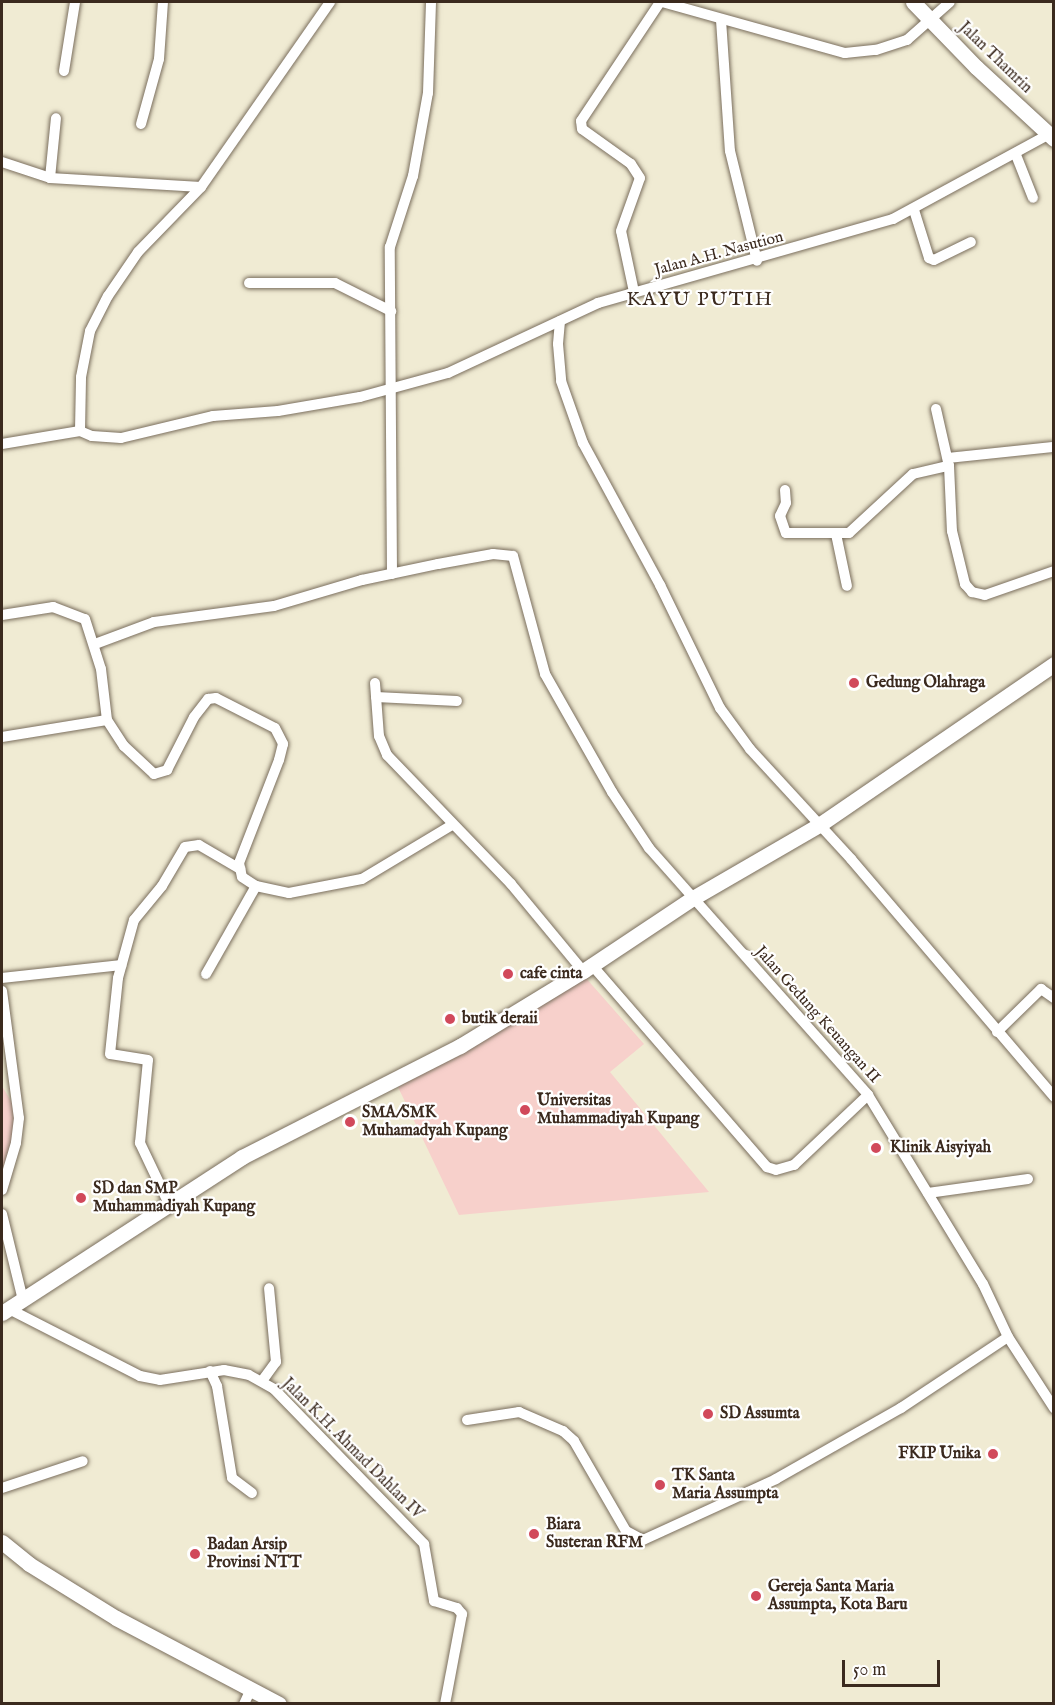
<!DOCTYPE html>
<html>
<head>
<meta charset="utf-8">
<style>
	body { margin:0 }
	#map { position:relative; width:1055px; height:1705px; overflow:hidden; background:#f0ebd3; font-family:"IM FELL English",serif }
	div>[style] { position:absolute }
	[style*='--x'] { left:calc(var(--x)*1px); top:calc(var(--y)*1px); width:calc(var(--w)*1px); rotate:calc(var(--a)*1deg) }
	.built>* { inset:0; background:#f7d0cb }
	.roads { filter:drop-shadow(0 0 2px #7a6e5d) drop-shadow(0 0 2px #7a6e5d) }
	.street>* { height:10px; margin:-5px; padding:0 5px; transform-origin:5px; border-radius:5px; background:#fff }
	.secondary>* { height:15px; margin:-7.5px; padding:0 7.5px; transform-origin:7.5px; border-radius:7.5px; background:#fff }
	.dots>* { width:16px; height:16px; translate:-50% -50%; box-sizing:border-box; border:3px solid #fff; border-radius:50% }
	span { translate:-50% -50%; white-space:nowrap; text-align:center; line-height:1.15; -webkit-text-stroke:4.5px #fff; paint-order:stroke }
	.street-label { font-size:16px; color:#3b2a1e }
	.poi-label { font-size:16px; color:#3b2a1e; font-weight:700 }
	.left { translate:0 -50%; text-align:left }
	.right { translate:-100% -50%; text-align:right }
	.quarter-label { font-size:20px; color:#3b2a1e; letter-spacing:1.5px }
	.frame { position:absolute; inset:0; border:3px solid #3b2a1e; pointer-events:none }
	.scale { position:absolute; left:842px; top:1660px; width:98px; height:27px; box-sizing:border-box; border:3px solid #3b2a1e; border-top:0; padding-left:8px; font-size:18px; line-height:21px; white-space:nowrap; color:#3b2a1e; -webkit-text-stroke:4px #fff; paint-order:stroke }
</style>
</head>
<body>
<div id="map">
	<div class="built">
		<div style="clip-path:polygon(585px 977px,644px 1044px,610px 1072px,709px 1192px,459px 1215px,398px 1087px)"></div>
		<div style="clip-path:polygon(2px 1086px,17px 1111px,14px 1141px,2px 1180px)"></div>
	</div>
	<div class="roads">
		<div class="street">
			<div style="--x:662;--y:2;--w:190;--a:15.6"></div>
			<div style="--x:845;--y:53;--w:31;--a:-6"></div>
			<div style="--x:876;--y:50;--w:33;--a:-18"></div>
			<div style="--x:907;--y:40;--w:57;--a:-41.5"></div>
			<div style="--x:721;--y:20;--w:131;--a:86.1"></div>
			<div style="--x:730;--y:151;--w:113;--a:76.2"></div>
			<div style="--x:64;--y:71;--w:70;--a:-80.9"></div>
			<div style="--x:141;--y:124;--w:67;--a:-74.5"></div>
			<div style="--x:159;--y:59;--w:57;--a:-86"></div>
			<div style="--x:1016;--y:155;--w:46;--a:68.4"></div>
			<div style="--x:2;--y:162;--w:51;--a:18.4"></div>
			<div style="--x:50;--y:178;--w:151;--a:3.4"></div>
			<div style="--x:50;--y:178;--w:60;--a:-84.3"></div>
			<div style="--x:914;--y:210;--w:50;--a:72.6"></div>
			<div style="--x:929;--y:258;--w:5;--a:22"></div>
			<div style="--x:934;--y:260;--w:41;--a:-25.9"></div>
			<div style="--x:249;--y:283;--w:86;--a:0"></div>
			<div style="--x:335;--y:283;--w:63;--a:26.6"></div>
			<div style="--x:634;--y:292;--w:62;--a:-102"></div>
			<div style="--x:621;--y:231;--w:56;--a:-70.3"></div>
			<div style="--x:640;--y:178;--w:17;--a:-123"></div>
			<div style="--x:631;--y:164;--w:60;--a:-144.5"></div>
			<div style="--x:582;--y:129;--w:8;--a:-97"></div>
			<div style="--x:581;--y:121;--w:143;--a:-56.4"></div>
			<div style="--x:560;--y:321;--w:23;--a:95"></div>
			<div style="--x:558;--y:344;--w:37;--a:85"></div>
			<div style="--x:561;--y:381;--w:66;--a:70.5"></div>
			<div style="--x:583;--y:443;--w:162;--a:61.5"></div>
			<div style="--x:660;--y:585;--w:137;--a:64"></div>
			<div style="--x:720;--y:708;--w:51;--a:53.8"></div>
			<div style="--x:750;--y:749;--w:149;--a:47.4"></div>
			<div style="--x:851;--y:859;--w:313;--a:49.5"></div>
			<div style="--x:936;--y:409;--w:58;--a:77.2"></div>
			<div style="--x:949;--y:466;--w:65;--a:87.4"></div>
			<div style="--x:952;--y:531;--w:55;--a:76.2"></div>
			<div style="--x:965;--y:584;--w:11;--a:49"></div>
			<div style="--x:972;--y:592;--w:13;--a:13"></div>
			<div style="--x:985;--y:595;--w:73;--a:-19.2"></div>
			<div style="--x:80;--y:431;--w:54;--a:-88.9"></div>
			<div style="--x:81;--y:377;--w:47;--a:-78.9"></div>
			<div style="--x:90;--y:331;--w:39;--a:-63"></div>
			<div style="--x:108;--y:296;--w:53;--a:-55.7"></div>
			<div style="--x:138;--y:252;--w:91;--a:-45.9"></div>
			<div style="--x:201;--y:187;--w:226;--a:-55.1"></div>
			<div style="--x:2;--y:444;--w:79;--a:-9.5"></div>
			<div style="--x:80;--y:431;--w:13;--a:23"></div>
			<div style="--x:92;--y:436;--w:29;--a:4"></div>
			<div style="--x:121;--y:438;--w:95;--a:-13.4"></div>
			<div style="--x:213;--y:416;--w:65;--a:-4.4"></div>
			<div style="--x:278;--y:411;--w:83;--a:-9.7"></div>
			<div style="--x:360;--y:397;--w:91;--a:-15.3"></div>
			<div style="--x:448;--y:373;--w:166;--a:-25"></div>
			<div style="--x:598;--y:303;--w:307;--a:-15.9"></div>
			<div style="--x:893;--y:219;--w:182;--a:-28.5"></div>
			<div style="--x:948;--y:458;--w:105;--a:-6"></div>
			<div style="--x:785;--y:490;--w:13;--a:86"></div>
			<div style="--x:786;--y:503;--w:14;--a:115"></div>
			<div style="--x:780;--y:516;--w:18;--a:71"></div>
			<div style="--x:786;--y:533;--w:63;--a:0"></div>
			<div style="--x:849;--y:533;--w:87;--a:-42.7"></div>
			<div style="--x:913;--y:474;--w:37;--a:-13"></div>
			<div style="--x:836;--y:534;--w:53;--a:78.1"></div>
			<div style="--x:392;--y:574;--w:327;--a:-90.4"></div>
			<div style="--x:390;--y:247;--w:75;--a:-72.1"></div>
			<div style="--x:413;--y:176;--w:84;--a:-79.8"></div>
			<div style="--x:428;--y:93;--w:91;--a:-88.1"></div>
			<div style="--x:2;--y:615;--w:52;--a:-8.9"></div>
			<div style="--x:53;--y:607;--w:34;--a:21"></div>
			<div style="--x:85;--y:619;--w:52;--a:72.3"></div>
			<div style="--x:101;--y:669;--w:51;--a:83.3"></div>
			<div style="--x:107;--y:720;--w:31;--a:57"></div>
			<div style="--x:124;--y:746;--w:41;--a:43"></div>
			<div style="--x:154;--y:774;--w:14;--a:-17"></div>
			<div style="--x:167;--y:770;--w:59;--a:-63"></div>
			<div style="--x:194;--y:717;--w:23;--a:-52"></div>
			<div style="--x:208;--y:699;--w:8;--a:-7"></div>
			<div style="--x:216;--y:698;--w:66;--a:27"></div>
			<div style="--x:275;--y:728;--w:18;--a:63"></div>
			<div style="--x:283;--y:744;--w:16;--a:104"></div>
			<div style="--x:279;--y:760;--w:110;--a:111.2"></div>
			<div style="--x:239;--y:863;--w:14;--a:78"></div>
			<div style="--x:242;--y:877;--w:17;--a:33"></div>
			<div style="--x:256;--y:886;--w:34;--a:12"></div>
			<div style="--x:289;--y:893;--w:74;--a:-10.9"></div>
			<div style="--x:362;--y:879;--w:105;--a:-31"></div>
			<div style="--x:95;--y:644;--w:63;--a:-20.4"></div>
			<div style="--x:154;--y:622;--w:121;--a:-7.6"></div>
			<div style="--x:274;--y:606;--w:92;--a:-16.5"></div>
			<div style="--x:362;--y:580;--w:78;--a:-11.9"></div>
			<div style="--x:438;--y:564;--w:56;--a:-10.3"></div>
			<div style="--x:493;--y:554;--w:20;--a:6"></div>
			<div style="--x:513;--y:556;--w:122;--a:74.8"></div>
			<div style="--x:545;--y:674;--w:136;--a:60.4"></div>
			<div style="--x:612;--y:792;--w:67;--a:56.5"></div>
			<div style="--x:649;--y:848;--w:330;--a:48.4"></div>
			<div style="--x:868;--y:1095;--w:221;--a:58.7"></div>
			<div style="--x:983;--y:1284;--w:59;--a:64.7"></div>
			<div style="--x:1008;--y:1337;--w:85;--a:57.1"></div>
			<div style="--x:375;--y:683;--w:53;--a:85.7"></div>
			<div style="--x:379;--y:736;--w:21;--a:67"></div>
			<div style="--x:387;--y:755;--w:179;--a:46.1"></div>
			<div style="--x:511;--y:884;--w:113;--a:50.4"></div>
			<div style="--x:376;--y:697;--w:81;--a:2.8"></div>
			<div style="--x:2;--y:737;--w:106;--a:-9.2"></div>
			<div style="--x:591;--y:964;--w:269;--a:49.1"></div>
			<div style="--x:767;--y:1167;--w:9;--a:18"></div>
			<div style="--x:776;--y:1170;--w:19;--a:-16"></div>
			<div style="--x:794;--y:1165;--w:102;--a:-43.4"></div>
			<div style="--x:206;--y:974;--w:101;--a:-60.4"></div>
			<div style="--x:2;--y:978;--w:120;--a:-6.2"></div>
			<div style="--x:2;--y:991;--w:128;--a:82.4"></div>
			<div style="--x:19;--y:1118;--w:25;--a:97"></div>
			<div style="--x:16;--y:1143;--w:49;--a:106.6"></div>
			<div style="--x:997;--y:1032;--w:62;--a:-44.3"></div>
			<div style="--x:1041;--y:989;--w:16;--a:35"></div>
			<div style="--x:928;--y:1193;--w:101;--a:-8"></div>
			<div style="--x:169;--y:1204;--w:68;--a:-115.4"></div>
			<div style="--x:140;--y:1143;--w:83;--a:-84.5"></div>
			<div style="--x:148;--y:1060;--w:38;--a:-171"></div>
			<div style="--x:110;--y:1054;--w:76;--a:-84"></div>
			<div style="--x:118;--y:978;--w:60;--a:-74.6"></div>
			<div style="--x:134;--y:920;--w:44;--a:-50.5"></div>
			<div style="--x:162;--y:886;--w:45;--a:-59.5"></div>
			<div style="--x:185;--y:847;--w:14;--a:-8"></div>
			<div style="--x:199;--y:845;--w:48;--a:30.3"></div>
			<div style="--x:2;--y:1214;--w:89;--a:76.3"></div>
			<div style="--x:11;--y:1310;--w:145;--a:27.1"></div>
			<div style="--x:140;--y:1376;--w:20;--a:11"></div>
			<div style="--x:160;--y:1380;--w:65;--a:-8.9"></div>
			<div style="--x:224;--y:1370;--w:25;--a:11"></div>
			<div style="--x:249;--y:1375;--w:29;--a:29"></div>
			<div style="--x:274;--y:1389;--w:216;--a:45.9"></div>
			<div style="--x:424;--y:1544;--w:58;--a:80"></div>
			<div style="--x:434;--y:1601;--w:24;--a:17"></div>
			<div style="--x:457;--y:1608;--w:8;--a:50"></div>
			<div style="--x:462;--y:1614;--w:92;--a:100.7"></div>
			<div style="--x:210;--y:1371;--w:17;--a:65"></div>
			<div style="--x:217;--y:1386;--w:93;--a:80.7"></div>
			<div style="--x:232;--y:1478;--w:25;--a:37"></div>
			<div style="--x:262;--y:1381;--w:24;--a:-54"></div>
			<div style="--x:276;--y:1362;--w:74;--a:-95.4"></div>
			<div style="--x:467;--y:1420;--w:53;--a:-8.7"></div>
			<div style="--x:519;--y:1412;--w:48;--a:23.4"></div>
			<div style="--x:563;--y:1431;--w:15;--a:42"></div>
			<div style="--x:574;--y:1441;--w:104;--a:60"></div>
			<div style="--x:626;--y:1531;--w:19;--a:28"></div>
			<div style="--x:643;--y:1540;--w:146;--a:-24.6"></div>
			<div style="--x:776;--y:1479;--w:144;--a:-29.6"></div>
			<div style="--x:901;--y:1408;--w:128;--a:-33.6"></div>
			<div style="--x:2;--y:1488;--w:85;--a:-18.4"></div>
			<div style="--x:244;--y:1704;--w:14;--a:-65"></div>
		</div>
		<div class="secondary">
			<div style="--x:913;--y:2;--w:91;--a:45.9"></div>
			<div style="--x:976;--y:67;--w:106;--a:42.7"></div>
			<div style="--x:2;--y:1313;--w:286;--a:-33"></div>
			<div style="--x:242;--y:1157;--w:245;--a:-27"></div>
			<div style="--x:460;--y:1046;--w:144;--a:-31.4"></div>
			<div style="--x:583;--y:971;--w:132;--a:-33.6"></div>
			<div style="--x:693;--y:898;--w:146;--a:-30.1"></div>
			<div style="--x:819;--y:825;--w:285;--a:-34.4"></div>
			<div style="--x:2;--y:1542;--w:35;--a:39"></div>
			<div style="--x:29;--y:1564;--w:102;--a:31.8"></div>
			<div style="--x:116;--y:1618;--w:184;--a:27.8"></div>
		</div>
	</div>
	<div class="dots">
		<div style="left:854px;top:683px;background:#d1495b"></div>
		<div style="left:508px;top:974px;background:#d1495b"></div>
		<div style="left:450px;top:1019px;background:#d1495b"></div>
		<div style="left:525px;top:1110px;background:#d1495b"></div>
		<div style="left:350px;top:1122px;background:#d1495b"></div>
		<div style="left:876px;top:1148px;background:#d1495b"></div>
		<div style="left:81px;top:1198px;background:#d1495b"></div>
		<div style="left:708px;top:1414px;background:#d1495b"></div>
		<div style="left:993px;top:1454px;background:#d1495b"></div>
		<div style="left:660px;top:1485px;background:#d1495b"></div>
		<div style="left:534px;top:1534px;background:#d1495b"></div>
		<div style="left:195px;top:1554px;background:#d1495b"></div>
		<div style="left:756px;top:1596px;background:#d1495b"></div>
	</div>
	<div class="street-label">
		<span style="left:995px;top:58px;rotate:44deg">Jalan Thamrin</span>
		<span style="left:719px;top:254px;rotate:-15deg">Jalan A.H. Nasution</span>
		<span style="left:817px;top:1015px;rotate:48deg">Jalan Gedung Keuangan II</span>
		<span style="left:352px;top:1449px;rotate:45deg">Jalan K.H. Ahmad Dahlan IV</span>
	</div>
	<div class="poi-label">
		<span class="left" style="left:866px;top:683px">Gedung Olahraga</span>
		<span class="left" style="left:520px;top:974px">cafe cinta</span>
		<span class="left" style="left:462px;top:1019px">butik deraii</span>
		<span class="left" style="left:537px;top:1110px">Universitas<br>Muhammadiyah Kupang</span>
		<span class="left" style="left:362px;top:1122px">SMA/SMK<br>Muhamadyah Kupang</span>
		<span class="left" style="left:890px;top:1148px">Klinik Aisyiyah</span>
		<span class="left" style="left:93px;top:1198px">SD dan SMP<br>Muhammadiyah Kupang</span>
		<span class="left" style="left:720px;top:1414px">SD Assumta</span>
		<span class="right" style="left:981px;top:1454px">FKIP Unika</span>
		<span class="left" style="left:672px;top:1485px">TK Santa<br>Maria Assumpta</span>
		<span class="left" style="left:546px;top:1534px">Biara<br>Susteran RFM</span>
		<span class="left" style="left:207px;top:1554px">Badan Arsip<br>Provinsi NTT</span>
		<span class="left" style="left:768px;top:1596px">Gereja Santa Maria<br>Assumpta, Kota Baru</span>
	</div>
	<div class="quarter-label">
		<span style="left:700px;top:299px">KAYU PUTIH</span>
	</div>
	<div class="frame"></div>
	<div class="scale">50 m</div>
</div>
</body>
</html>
